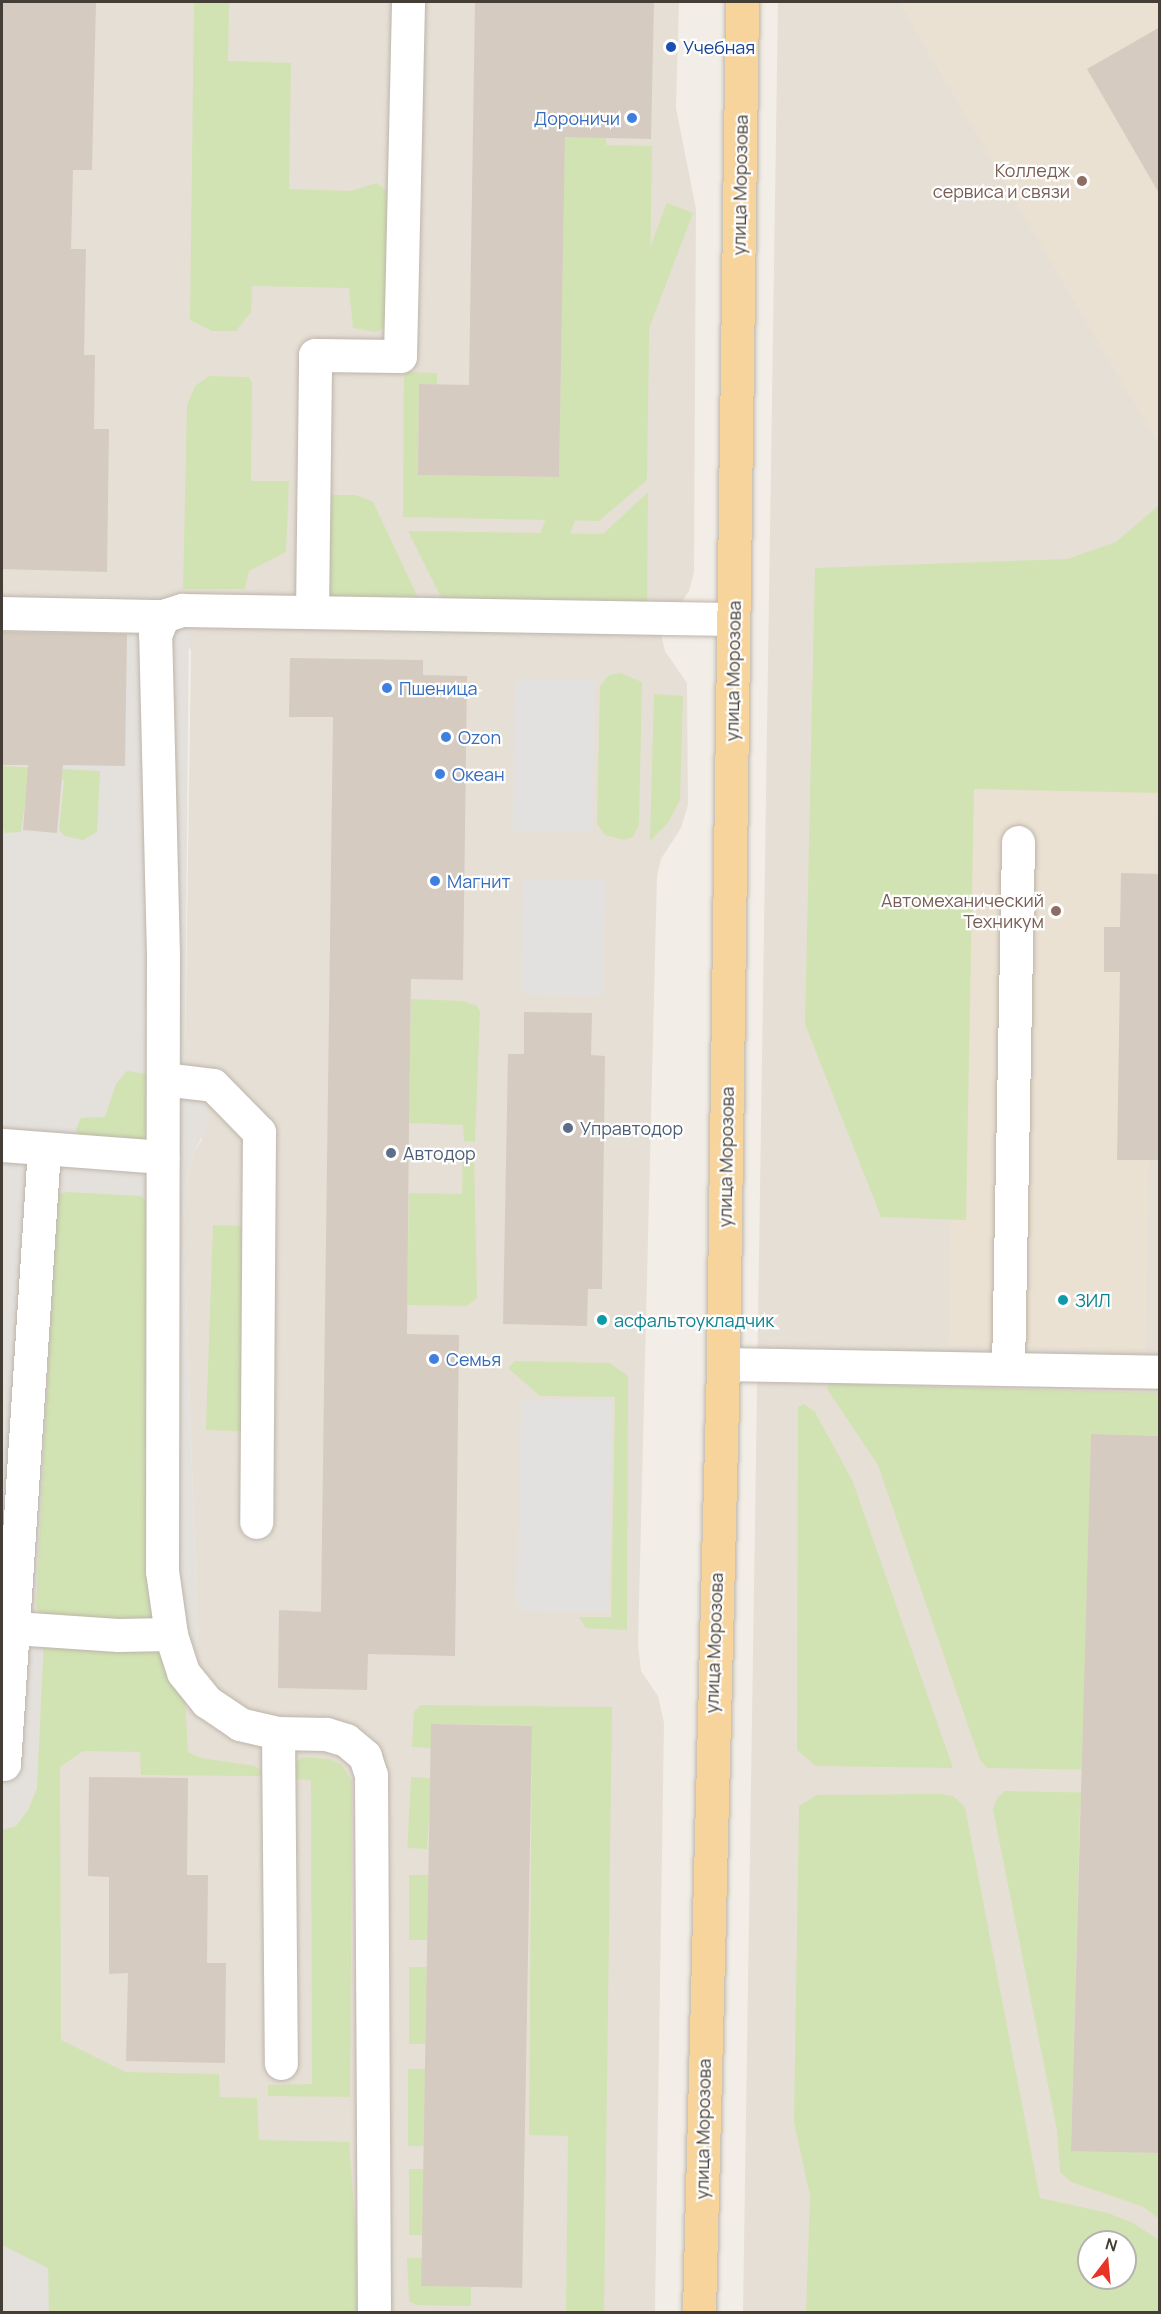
<!DOCTYPE html>
<html>
<head>
<meta charset="utf-8">
<style>
	body { margin:0 }
	#map { position:relative; width:1161px; height:2314px; overflow:hidden; background:#f2eee7; font-family:Manrope,sans-serif }
	div>[style] { position:absolute }
	[style*='--x'] { left:calc(var(--x)*1px); top:calc(var(--y)*1px); width:calc(var(--w)*1px); rotate:calc(var(--a)*1deg) }
	.residential>* { inset:0; background:#e6dfd5 }
	.industrial>* { inset:0; background:#e4e0dc }
	.education>* { inset:0; background:#eae1d2; transform-origin:0 0 }
	.green>* { inset:0; background:#d2e3b3; transform-origin:0 0 }
	.parking>* { inset:0; background:#e3e1df; transform-origin:0 0 }
	.building>* { inset:0; background:#d6cbc0; transform-origin:0 0 }
	.roads { filter:drop-shadow(0 0 2px #bdb5aa) drop-shadow(0 0 2px #bdb5aa) }
	.minor>* { height:33px; margin:-16.5px; padding:0 16.5px; transform-origin:16.5px; border-radius:16.5px; background:#fff }
	.major>* { height:33px; margin:-16.5px; padding:0 16.5px; transform-origin:16.5px; border-radius:16.5px; background:#f6d49c }
	.dots>* { width:16px; height:16px; translate:-50% -50%; box-sizing:border-box; border:3px solid #fff; border-radius:50% }
	span { translate:-50% -50%; white-space:nowrap; text-align:center; line-height:1.15; -webkit-text-stroke:4.5px #fff; paint-order:stroke }
	.transit-label { font-size:18px; color:#164399 }
	.left { translate:0 -50%; text-align:left }
	.shop-label { font-size:18px; color:#366cbe }
	.right { translate:-100% -50%; text-align:right }
	.education-label { font-size:18px; color:#785e54 }
	.street-label { font-size:18px; color:#453e36 }
	.service-label { font-size:18px; color:#4e5e75 }
	.culture-label { font-size:18px; color:#0d838f }
	.frame { position:absolute; inset:0; border:3px solid #453e36; pointer-events:none }
	.north { position:absolute; left:1077px; top:2230px; width:60px; height:60px; box-sizing:border-box; background:#fff; border:2px solid #b5b2af; border-radius:50%; rotate:16deg; font-size:16px; font-weight:700; line-height:24px; text-align:center; color:#453e36 }
	.north::after { content:''; display:block; margin:auto; width:21px; height:27px; background:#e93327; clip-path:polygon(50% 0,100% 100%,50% 72%,0 100%) }
</style>
</head>
<body>
<div id="map">
	<div class="residential">
		<div style="clip-path:polygon(2px 2px,679px 2px,676px 108px,696px 209px,694px 572px,689px 591px,661px 634px,665px 651px,687px 683px,688px 805px,681px 828px,661px 859px,657px 876px,638px 1644px,641px 1671px,658px 1696px,664px 1723px,655px 2312px,70px 2312px,40px 1706px,46px 1687px,198px 1645px,184px 1230px,186px 1183px,193px 1155px,202px 1139px,194px 1086px,185px 1065px,191px 651px,165px 598px,2px 597px)"></div>
		<div style="clip-path:polygon(evenodd,778px 2px,1159px 2px,1159px 2312px,743px 2312px,778px 2px,1089px 2242px,1125px 2242px,1125px 2278px,1089px 2278px,1089px 2242px)"></div>
	</div>
	<div class="industrial">
		<div style="clip-path:polygon(2px 597px,165px 598px,189px 620px,185px 1065px,194px 1086px,207px 1100px,209px 1122px,193px 1155px,186px 1183px,184px 1230px,198px 1645px,179px 1667px,46px 1687px,40px 1706px,42px 1770px,28px 1819px,2px 1838px)"></div>
		<div style="clip-path:polygon(2px 2131px,70px 2312px,2px 2312px)"></div>
	</div>
	<div class="education">
		<div style="clip-path:polygon(899px 2px,1159px 2px,1159px 444px,1109px 361px)"></div>
		<div style="left:962px;top:590px;width:197px;height:756px;rotate:1deg"></div>
	</div>
	<div class="green">
		<div style="clip-path:polygon(194px 2px,229px 2px,228px 61px,291px 63px,289px 189px,351px 191px,377px 183px,390px 194px,387px 324px,383px 329px,375px 332px,353px 328px,349px 288px,252px 286px,251px 312px,236px 331px,212px 331px,190px 320px)"></div>
		<div style="clip-path:polygon(567px 2px,610px 2px,606px 145px,652px 146px,647px 480px,599px 521px,403px 517px,404px 372px,437px 373px,437px 384px,419px 384px,418px 475px,559px 477px)"></div>
		<div style="left:667px;top:203px;width:28px;height:362px;rotate:21deg"></div>
		<div style="clip-path:polygon(209px 376px,249px 377px,252px 382px,251px 481px,289px 481px,286px 552px,249px 571px,245px 589px,183px 589px,187px 405px,195px 386px)"></div>
		<div style="clip-path:polygon(648px 492px,647px 610px,446px 607px,408px 531px,603px 534px)"></div>
		<div style="clip-path:polygon(333px 495px,356px 495px,373px 502px,422px 606px,325px 605px,325px 500px)"></div>
		<div style="clip-path:polygon(1159px 505px,1159px 793px,974px 789px,966px 1220px,881px 1217px,805px 1024px,815px 568px,1067px 559px,1116px 542px)"></div>
		<div style="clip-path:polygon(620px 673px,642px 682px,639px 825px,633px 837px,624px 840px,605px 835px,597px 824px,600px 686px,609px 675px)"></div>
		<div style="clip-path:polygon(654px 694px,683px 696px,680px 800px,668px 823px,650px 841px)"></div>
		<div style="clip-path:polygon(2px 766px,100px 771px,97px 832px,83px 840px,65px 836px,59px 831px,64px 780px,28px 780px,21px 832px,5px 833px,2px 826px)"></div>
		<div style="clip-path:polygon(411px 999px,462px 1001px,477px 1006px,480px 1012px,475px 1142px,464px 1141px,463px 1125px,409px 1123px)"></div>
		<div style="clip-path:polygon(127px 1071px,152px 1075px,150px 1127px,145px 1138px,138px 1144px,80px 1140px,76px 1129px,81px 1118px,105px 1117px,116px 1084px)"></div>
		<div style="clip-path:polygon(474px 1154px,477px 1298px,467px 1306px,407px 1305px,409px 1193px,462px 1194px,463px 1155px)"></div>
		<div style="clip-path:polygon(67px 1192px,141px 1196px,153px 1208px,157px 1624px,41px 1615px,36px 1607px,57px 1194px)"></div>
		<div style="left:213px;top:1225px;width:37px;height:205px;rotate:2deg"></div>
		<div style="clip-path:polygon(515px 1361px,610px 1363px,628px 1376px,627px 1630px,586px 1628px,579px 1617px,611px 1617px,615px 1397px,540px 1396px,508px 1368px)"></div>
		<div style="clip-path:polygon(830px 1380px,860px 1380px,870px 1385px,1159px 1393px,1159px 1436px,1091px 1434px,1083px 1753px,1159px 1771px,987px 1768px,980px 1760px,878px 1465px,827px 1389px)"></div>
		<div style="clip-path:polygon(804px 1404px,815px 1412px,853px 1482px,953px 1768px,816px 1766px,797px 1750px,798px 1407px)"></div>
		<div style="clip-path:polygon(44px 1637px,168px 1643px,184px 1681px,188px 1752px,201px 1758px,255px 1766px,267px 1776px,141px 1775px,140px 1752px,83px 1751px,60px 1767px,61px 2040px,125px 2072px,219px 2074px,220px 2097px,257px 2098px,259px 2140px,349px 2142px,362px 2312px,49px 2312px,48px 2268px,2px 2245px,2px 1830px,16px 1826px,28px 1810px,37px 1788px)"></div>
		<div style="clip-path:polygon(421px 1705px,612px 1707px,604px 2312px,566px 2312px,568px 2136px,529px 2135px,532px 1725px,431px 1724px,431px 1748px,412px 1747px,414px 1712px)"></div>
		<div style="clip-path:polygon(302px 1757px,329px 1759px,341px 1764px,352px 1781px,350px 2097px,268px 2096px,268px 2085px,312px 2084px,311px 1780px,293px 1779px,292px 1765px)"></div>
		<div style="left:411px;top:1777px;width:20px;height:71px;rotate:3deg"></div>
		<div style="clip-path:polygon(1005px 1791px,1159px 1794px,1159px 1808px,1080px 1806px,1071px 2150px,1159px 2153px,1159px 2219px,1144px 2207px,1071px 2182px,1060px 2172px,1057px 2130px,993px 1810px,997px 1798px)"></div>
		<div style="clip-path:polygon(evenodd,941px 1794px,953px 1796px,965px 1807px,1040px 2198px,1108px 2213px,1133px 2223px,1159px 2240px,1159px 2312px,806px 2312px,810px 2196px,794px 2122px,799px 1806px,817px 1795px,941px 1794px,1089px 2242px,1125px 2242px,1125px 2278px,1089px 2278px,1089px 2242px)"></div>
		<div style="left:409px;top:1875px;width:21px;height:65px"></div>
		<div style="left:409px;top:1967px;width:20px;height:77px"></div>
		<div style="left:408px;top:2069px;width:21px;height:77px"></div>
		<div style="left:428px;top:2169px;width:66px;height:19px;rotate:90deg"></div>
		<div style="clip-path:polygon(407px 2258px,428px 2258px,428px 2286px,471px 2286px,471px 2306px,416px 2305px,409px 2301px)"></div>
	</div>
	<div class="parking">
		<div style="left:515px;top:679px;width:80px;height:152px;rotate:1deg"></div>
		<div style="left:523px;top:879px;width:82px;height:115px;rotate:1deg"></div>
		<div style="left:521px;top:1399px;width:91px;height:211px;rotate:1deg"></div>
	</div>
	<div class="building">
		<div style="clip-path:polygon(2px 2px,96px 2px,92px 170px,73px 170px,71px 249px,86px 249px,84px 355px,95px 355px,94px 429px,109px 429px,107px 572px,2px 569px)"></div>
		<div style="clip-path:polygon(475px 2px,654px 2px,651px 139px,565px 137px,559px 477px,418px 475px,419px 384px,469px 385px)"></div>
		<div style="clip-path:polygon(1160px 27px,1160px 195px,1087px 69px)"></div>
		<div style="clip-path:polygon(2px 632px,127px 634px,125px 766px,63px 765px,57px 833px,23px 830px,28px 765px,2px 765px)"></div>
		<div style="clip-path:polygon(290px 658px,423px 660px,423px 675px,467px 676px,463px 980px,411px 979px,409px 1123px,407px 1334px,459px 1335px,455px 1656px,368px 1654px,367px 1690px,278px 1688px,279px 1610px,321px 1612px,333px 717px,289px 717px)"></div>
		<div style="clip-path:polygon(1121px 873px,1160px 874px,1160px 1160px,1117px 1160px,1120px 972px,1104px 972px,1104px 927px,1120px 927px)"></div>
		<div style="clip-path:polygon(524px 1012px,592px 1013px,591px 1055px,605px 1056px,602px 1289px,588px 1289px,587px 1326px,503px 1324px,508px 1054px,524px 1054px)"></div>
		<div style="clip-path:polygon(1091px 1434px,1160px 1436px,1160px 2153px,1071px 2151px)"></div>
		<div style="left:431px;top:1724px;width:101px;height:562px;rotate:1deg"></div>
		<div style="clip-path:polygon(89px 1777px,188px 1778px,187px 1875px,208px 1875px,207px 1963px,226px 1963px,225px 2063px,126px 2061px,128px 1973px,109px 1974px,109px 1877px,88px 1876px)"></div>
	</div>
	<div class="roads">
		<div class="minor">
			<div style="--x:312;--y:612;--w:257;--a:-89.3"></div>
			<div style="--x:315;--y:355;--w:85;--a:0.7"></div>
			<div style="--x:400;--y:356;--w:354;--a:-88.7"></div>
			<div style="--x:2;--y:613;--w:161;--a:1.1"></div>
			<div style="--x:163;--y:1079;--w:50;--a:6.8"></div>
			<div style="--x:213;--y:1085;--w:66;--a:45.6"></div>
			<div style="--x:259;--y:1132;--w:390;--a:90.4"></div>
			<div style="--x:2;--y:1145;--w:161;--a:4.3"></div>
			<div style="--x:723;--y:1364;--w:437;--a:1"></div>
			<div style="--x:1008;--y:1369;--w:527;--a:-88.91"></div>
			<div style="--x:14;--y:1628;--w:104;--a:3.9"></div>
			<div style="--x:118;--y:1635;--w:53;--a:-1.1"></div>
			<div style="--x:278;--y:1733;--w:330;--a:89.5"></div>
			<div style="--x:4;--y:1764;--w:616;--a:-86.28"></div>
			<div style="--x:374;--y:2312;--w:537;--a:-90.32"></div>
			<div style="--x:371;--y:1775;--w:20;--a:-108"></div>
			<div style="--x:365;--y:1756;--w:25;--a:-140"></div>
			<div style="--x:346;--y:1740;--w:21;--a:-163"></div>
			<div style="--x:326;--y:1734;--w:48;--a:-178.8"></div>
			<div style="--x:278;--y:1733;--w:39;--a:-167"></div>
			<div style="--x:240;--y:1724;--w:40;--a:-146"></div>
			<div style="--x:207;--y:1702;--w:38;--a:-129"></div>
			<div style="--x:183;--y:1672;--w:40;--a:-108"></div>
			<div style="--x:171;--y:1634;--w:64;--a:-98.1"></div>
			<div style="--x:162;--y:1571;--w:616;--a:-89.91"></div>
			<div style="--x:163;--y:955;--w:320;--a:-91.4"></div>
			<div style="--x:155;--y:635;--w:21;--a:-67"></div>
			<div style="--x:163;--y:616;--w:20;--a:-18"></div>
			<div style="--x:182;--y:610;--w:551;--a:0.94"></div>
		</div>
		<div class="major">
			<div style="--x:699;--y:2312;--w:948;--a:-88.55"></div>
			<div style="--x:723;--y:1364;--w:1362;--a:-89.2"></div>
		</div>
	</div>
	<div class="dots">
		<div style="left:671px;top:47px;background:#1a4fb4"></div>
		<div style="left:632px;top:118px;background:#3f7fe0"></div>
		<div style="left:1082px;top:181px;background:#8d6e63"></div>
		<div style="left:387px;top:688px;background:#3f7fe0"></div>
		<div style="left:446px;top:737px;background:#3f7fe0"></div>
		<div style="left:440px;top:774px;background:#3f7fe0"></div>
		<div style="left:435px;top:881px;background:#3f7fe0"></div>
		<div style="left:1056px;top:911px;background:#8d6e63"></div>
		<div style="left:568px;top:1128px;background:#5c6f8a"></div>
		<div style="left:391px;top:1153px;background:#5c6f8a"></div>
		<div style="left:1063px;top:1300px;background:#0f9aa8"></div>
		<div style="left:602px;top:1320px;background:#0f9aa8"></div>
		<div style="left:434px;top:1359px;background:#3f7fe0"></div>
	</div>
	<div class="transit-label">
		<span class="left" style="left:683px;top:47px">Учебная</span>
	</div>
	<div class="shop-label">
		<span class="right" style="left:620px;top:118px">Дороничи</span>
		<span class="left" style="left:399px;top:688px">Пшеница</span>
		<span class="left" style="left:458px;top:737px">Ozon</span>
		<span class="left" style="left:452px;top:774px">Океан</span>
		<span class="left" style="left:447px;top:881px">Магнит</span>
		<span class="left" style="left:446px;top:1359px">Семья</span>
	</div>
	<div class="education-label">
		<span class="right" style="left:1070px;top:181px">Колледж<br>сервиса и связи</span>
		<span class="right" style="left:1044px;top:911px">Автомеханический<br>Техникум</span>
	</div>
	<div class="street-label">
		<span style="left:740px;top:185px;rotate:-89deg">улица Морозова</span>
		<span style="left:733px;top:671px;rotate:-89deg">улица Морозова</span>
		<span style="left:726px;top:1157px;rotate:-89deg">улица Морозова</span>
		<span style="left:714px;top:1643px;rotate:-88deg">улица Морозова</span>
		<span style="left:703px;top:2129px;rotate:-89deg">улица Морозова</span>
	</div>
	<div class="service-label">
		<span class="left" style="left:580px;top:1128px">Управтодор</span>
		<span class="left" style="left:403px;top:1153px">Автодор</span>
	</div>
	<div class="culture-label">
		<span class="left" style="left:1075px;top:1300px">ЗИЛ</span>
		<span class="left" style="left:614px;top:1320px">асфальтоукладчик</span>
	</div>
	<div class="frame"></div>
	<div class="north">N</div>
</div>
</body>
</html>
